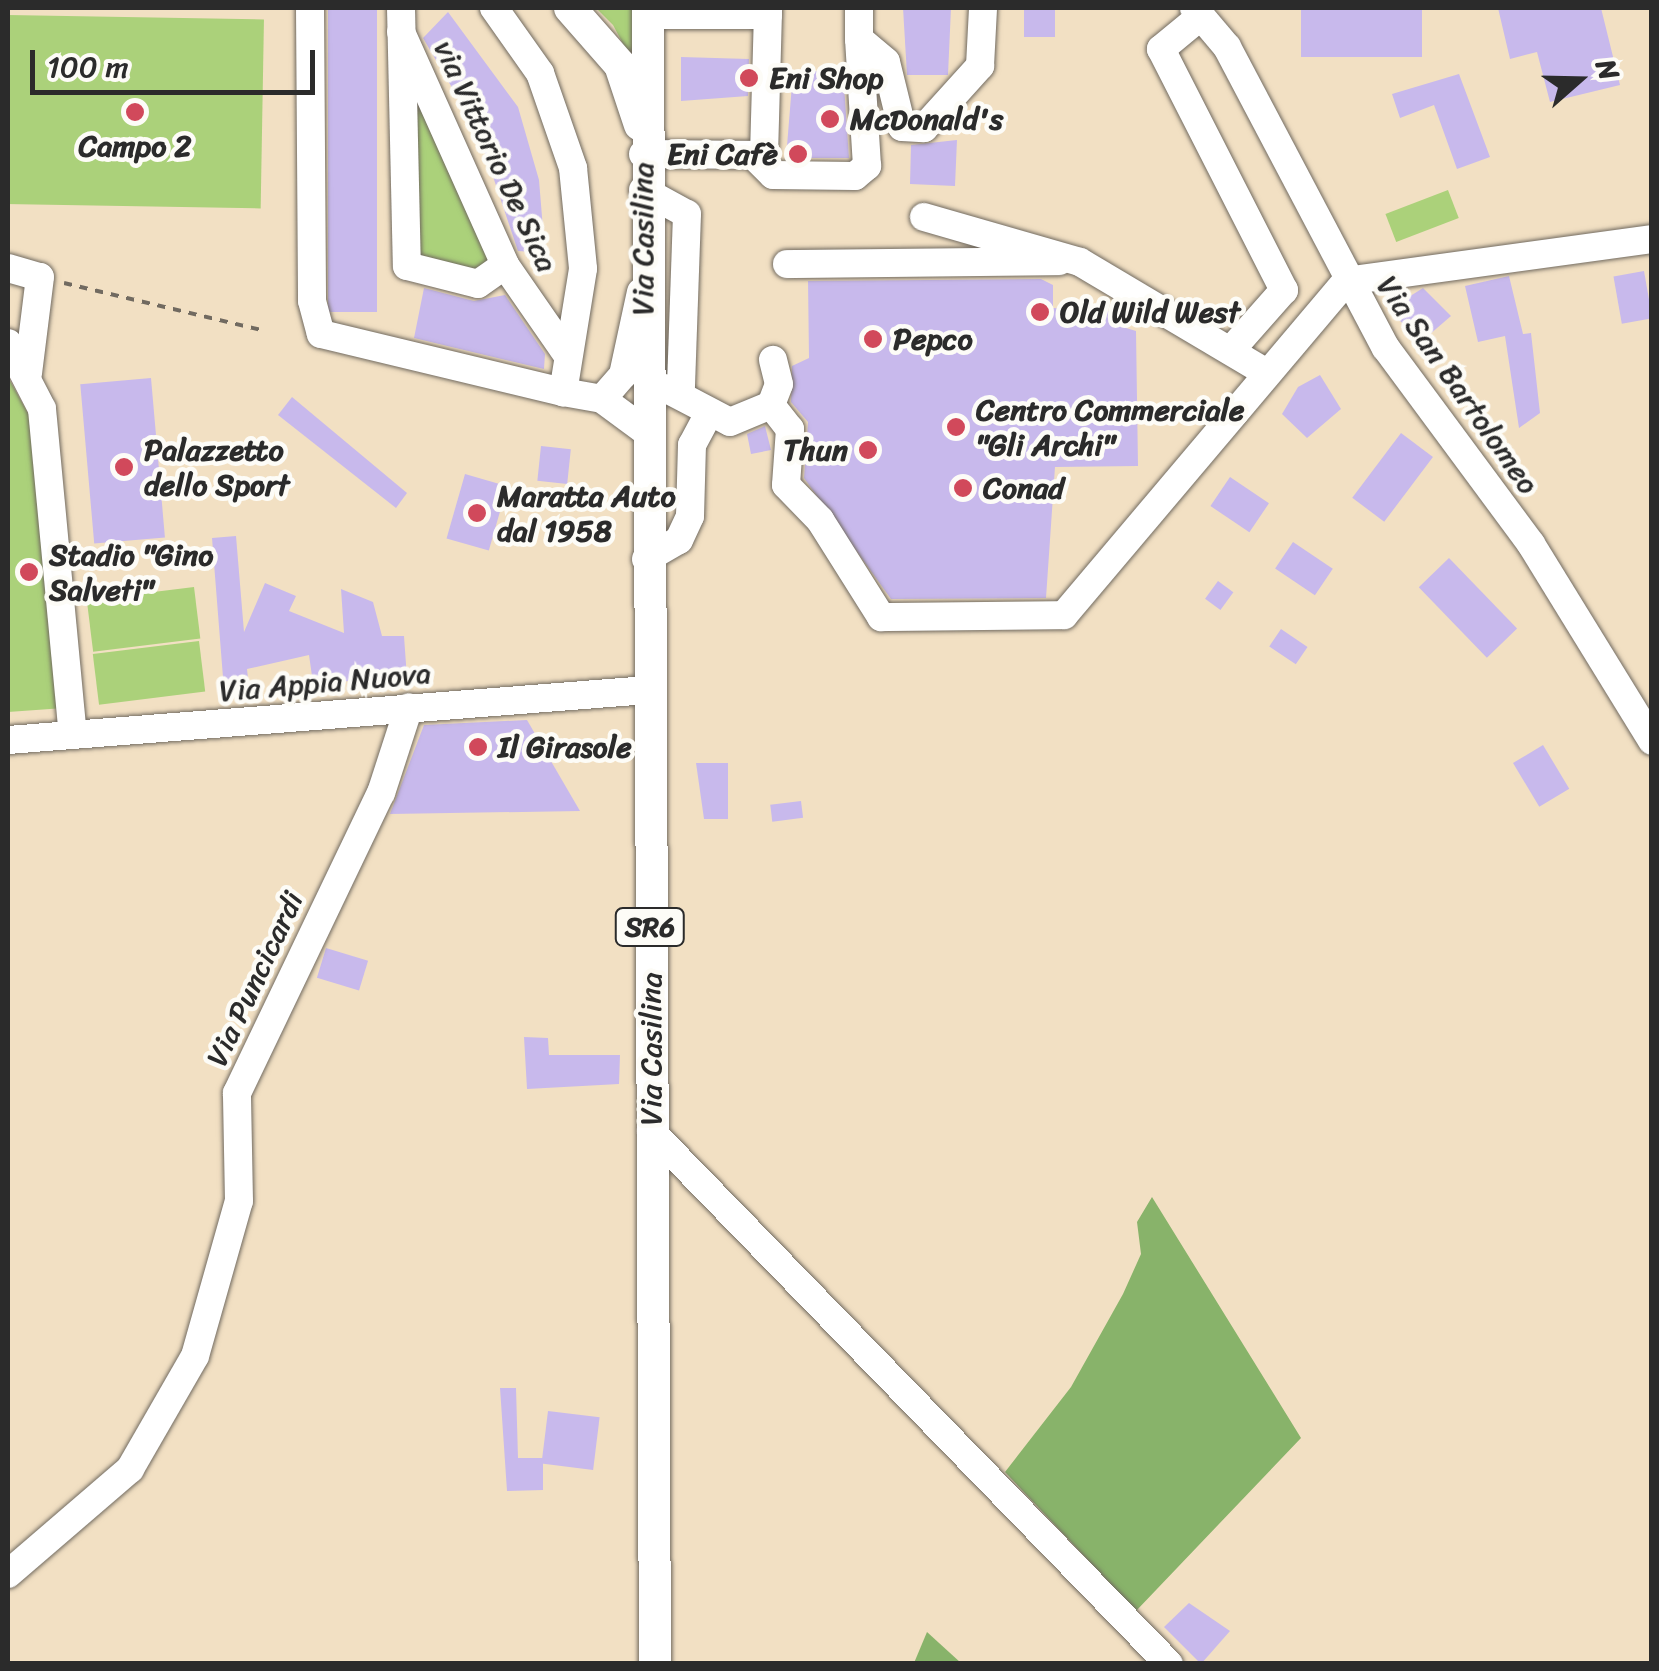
<!DOCTYPE html>
<html>
<head>
<meta charset="utf-8">
<style>
	body { margin:0 }
	#map { position:relative; width:1659px; height:1671px; overflow:hidden; background:#f2e0c3; font-family:Sriracha,sans-serif }
	div>[style] { position:absolute }
	[style*='--x'] { left:calc(var(--x)*1px); top:calc(var(--y)*1px); width:calc(var(--w)*1px); rotate:calc(var(--a)*1deg) }
	.green>* { inset:0; background:#abd17a; transform-origin:0 0 }
	.forest>* { inset:0; background:#88b36a }
	.building>* { inset:0; background:#c8b9ec; transform-origin:0 0 }
	.path>* { height:4px; margin-top:-2px; transform-origin:0; background:repeating-linear-gradient(90deg,#716a60 0 8px,transparent 0 16px) }
	.roads { filter:drop-shadow(0 0 2px #716a60) drop-shadow(0 0 2px #716a60) }
	.minor>* { height:28px; margin:-14px; padding:0 14px; transform-origin:14px; border-radius:14px; background:#fff }
	.major>* { height:32px; margin:-16px; padding:0 16px; transform-origin:16px; border-radius:16px; background:#fff }
	.dots>* { width:28px; height:28px; translate:-50% -50%; box-sizing:border-box; border:5px solid #fdfcf7; border-radius:50% }
	span { translate:-50% -50%; white-space:nowrap; text-align:center; line-height:1.15; -webkit-text-stroke:9px #fdfcf7; paint-order:stroke }
	.shield-label span { padding:2px 8px; background:#fdfcf7; border:2px solid; border-radius:8px; -webkit-text-stroke-width:0 }
	.shield-label { font-size:28px; color:#2b2b2b; font-weight:700 }
	.poi-label { font-size:30px; color:#2b2b2b; font-weight:700 }
	.left { translate:0 -50%; text-align:left }
	.right { translate:-100% -50%; text-align:right }
	.street-label { font-size:30px; color:#2b2b2b }
	.frame { position:absolute; inset:0; border:10px solid #2b2b2b; pointer-events:none }
	.north { position:absolute; left:1529px; top:30px; width:100px; height:100px; -webkit-text-stroke:8px #fdfcf7; paint-order:stroke; rotate:70deg; font-size:28px; font-weight:700; line-height:40px; text-align:center; color:#2b2b2b }
	.north::after { content:''; display:block; margin:auto; width:35px; height:45px; background:#2b2b2b; clip-path:polygon(50% 0,100% 100%,50% 72%,0 100%) }
	.scale { position:absolute; left:30px; top:50px; width:285px; height:45px; box-sizing:border-box; border:5px solid #2b2b2b; border-top:0; padding-left:12px; font-size:30px; line-height:35px; white-space:nowrap; color:#2b2b2b; -webkit-text-stroke:8px #fdfcf7; paint-order:stroke }
</style>
</head>
<body>
<div id="map">
	<div class="green">
		<div style="clip-path:polygon(596px 8px,636px 8px,636px 68px,613px 25px)"></div>
		<div style="left:8px;top:15px;width:256px;height:189px;rotate:1deg"></div>
		<div style="clip-path:polygon(412px 88px,491px 260px,473px 273px,415px 261px)"></div>
		<div style="left:1448px;top:190px;width:30px;height:67px;rotate:69deg"></div>
		<div style="clip-path:polygon(8px 377px,30px 417px,64px 708px,8px 712px)"></div>
		<div style="left:194px;top:587px;width:52px;height:108px;rotate:83deg"></div>
		<div style="left:199px;top:641px;width:51px;height:107px;rotate:83deg"></div>
	</div>
	<div class="forest">
		<div style="clip-path:polygon(1152px 1197px,1301px 1438px,1136px 1611px,1005px 1472px,1071px 1387px,1123px 1294px,1141px 1254px,1137px 1222px)"></div>
		<div style="clip-path:polygon(927px 1632px,961px 1663px,914px 1663px)"></div>
	</div>
	<div class="building">
		<div style="left:328px;top:8px;width:49px;height:304px"></div>
		<div style="clip-path:polygon(903px 8px,951px 8px,948px 75px,907px 75px)"></div>
		<div style="left:1024px;top:8px;width:31px;height:29px"></div>
		<div style="left:1301px;top:8px;width:121px;height:49px"></div>
		<div style="clip-path:polygon(1498px 8px,1601px 8px,1620px 85px,1550px 102px,1537px 52px,1510px 59px)"></div>
		<div style="clip-path:polygon(448px 12px,518px 107px,539px 180px,545px 253px,518px 251px,478px 132px,423px 38px)"></div>
		<div style="clip-path:polygon(681px 57px,749px 59px,748px 96px,681px 101px)"></div>
		<div style="clip-path:polygon(822px 71px,843px 71px,849px 158px,786px 158px,793px 72px)"></div>
		<div style="clip-path:polygon(1459px 74px,1490px 157px,1457px 169px,1434px 105px,1400px 118px,1392px 94px)"></div>
		<div style="clip-path:polygon(957px 140px,955px 186px,910px 184px,911px 145px)"></div>
		<div style="left:1644px;top:271px;width:48px;height:31px;rotate:80deg"></div>
		<div style="clip-path:polygon(1509px 276px,1523px 334px,1531px 333px,1540px 413px,1519px 428px,1505px 336px,1478px 342px,1465px 286px)"></div>
		<div style="clip-path:polygon(1041px 279px,1053px 285px,1053px 308px,1125px 312px,1126px 328px,1136px 331px,1138px 466px,1055px 467px,1046px 598px,891px 599px,804px 478px,808px 422px,791px 402px,792px 366px,809px 358px,808px 281px)"></div>
		<div style="clip-path:polygon(424px 288px,474px 301px,505px 295px,545px 354px,544px 369px,414px 338px)"></div>
		<div style="clip-path:polygon(1423px 288px,1451px 316px,1422px 341px,1388px 310px)"></div>
		<div style="clip-path:polygon(1320px 375px,1341px 409px,1307px 438px,1282px 414px,1298px 387px)"></div>
		<div style="left:151px;top:378px;width:160px;height:71px;rotate:85deg"></div>
		<div style="clip-path:polygon(292px 397px,407px 493px,396px 508px,278px 415px)"></div>
		<div style="clip-path:polygon(765px 426px,771px 450px,751px 454px,747px 434px)"></div>
		<div style="left:1401px;top:433px;width:40px;height:81px;rotate:37deg"></div>
		<div style="left:541px;top:446px;width:30px;height:35px;rotate:6deg"></div>
		<div style="left:465px;top:474px;width:44px;height:67px;rotate:16deg"></div>
		<div style="left:1230px;top:477px;width:47px;height:35px;rotate:34deg"></div>
		<div style="clip-path:polygon(236px 536px,244px 632px,265px 583px,296px 596px,289px 611px,344px 633px,341px 589px,373px 602px,382px 636px,404px 636px,407px 678px,313px 683px,309px 655px,247px 669px,249px 688px,224px 690px,212px 538px)"></div>
		<div style="left:1293px;top:542px;width:48px;height:32px;rotate:34deg"></div>
		<div style="left:1449px;top:558px;width:98px;height:42px;rotate:46deg"></div>
		<div style="left:1218px;top:581px;width:19px;height:22px;rotate:36deg"></div>
		<div style="left:1281px;top:629px;width:32px;height:21px;rotate:34deg"></div>
		<div style="clip-path:polygon(527px 720px,580px 811px,390px 814px,424px 725px)"></div>
		<div style="left:1543px;top:745px;width:51px;height:35px;rotate:59deg"></div>
		<div style="clip-path:polygon(696px 763px,728px 763px,728px 819px,704px 819px)"></div>
		<div style="left:801px;top:801px;width:17px;height:31px;rotate:83deg"></div>
		<div style="left:326px;top:948px;width:44px;height:31px;rotate:17deg"></div>
		<div style="clip-path:polygon(524px 1037px,548px 1038px,549px 1055px,620px 1055px,619px 1084px,527px 1089px)"></div>
		<div style="clip-path:polygon(500px 1388px,516px 1388px,518px 1458px,543px 1458px,543px 1490px,507px 1491px)"></div>
		<div style="left:548px;top:1411px;width:52px;height:53px;rotate:7deg"></div>
		<div style="clip-path:polygon(1189px 1603px,1230px 1631px,1201px 1664px,1164px 1627px)"></div>
	</div>
	<div class="path">
		<div style="--x:64;--y:283;--w:203;--a:13.4"></div>
	</div>
	<div class="roads">
		<div class="minor">
			<div style="--x:310;--y:8;--w:293;--a:89.6"></div>
			<div style="--x:312;--y:301;--w:34;--a:75"></div>
			<div style="--x:321;--y:334;--w:249;--a:13.5"></div>
			<div style="--x:401;--y:8;--w:258;--a:88.7"></div>
			<div style="--x:407;--y:266;--w:73;--a:14.2"></div>
			<div style="--x:478;--y:284;--w:33;--a:-35"></div>
			<div style="--x:494;--y:8;--w:80;--a:54.7"></div>
			<div style="--x:540;--y:73;--w:101;--a:70.8"></div>
			<div style="--x:573;--y:168;--w:101;--a:84.3"></div>
			<div style="--x:583;--y:269;--w:125;--a:99.2"></div>
			<div style="--x:563;--y:392;--w:40;--a:10"></div>
			<div style="--x:602;--y:399;--w:52;--a:36.4"></div>
			<div style="--x:859;--y:8;--w:31;--a:90"></div>
			<div style="--x:859;--y:39;--w:35;--a:40"></div>
			<div style="--x:886;--y:62;--w:67;--a:76.2"></div>
			<div style="--x:902;--y:127;--w:22;--a:3"></div>
			<div style="--x:924;--y:128;--w:84;--a:-47.9"></div>
			<div style="--x:980;--y:66;--w:58;--a:-87"></div>
			<div style="--x:1194;--y:8;--w:51;--a:49.8"></div>
			<div style="--x:1227;--y:47;--w:340;--a:62.2"></div>
			<div style="--x:1386;--y:348;--w:244;--a:53.5"></div>
			<div style="--x:1531;--y:544;--w:231;--a:58.4"></div>
			<div style="--x:648;--y:15;--w:120;--a:0"></div>
			<div style="--x:1201;--y:16;--w:52;--a:140.5"></div>
			<div style="--x:1161;--y:49;--w:271;--a:63"></div>
			<div style="--x:1284;--y:290;--w:81;--a:131.5"></div>
			<div style="--x:401;--y:32;--w:255;--a:65.9"></div>
			<div style="--x:505;--y:265;--w:111;--a:55.3"></div>
			<div style="--x:643;--y:154;--w:121;--a:0.5"></div>
			<div style="--x:764;--y:155;--w:147;--a:-88.4"></div>
			<div style="--x:753;--y:155;--w:28;--a:45"></div>
			<div style="--x:773;--y:175;--w:82;--a:0.7"></div>
			<div style="--x:855;--y:176;--w:16;--a:-40"></div>
			<div style="--x:867;--y:166;--w:127;--a:-93.6"></div>
			<div style="--x:643;--y:190;--w:50;--a:28.6"></div>
			<div style="--x:687;--y:214;--w:175;--a:92"></div>
			<div style="--x:924;--y:217;--w:162;--a:16.1"></div>
			<div style="--x:1080;--y:262;--w:215;--a:30.7"></div>
			<div style="--x:787;--y:264;--w:272;--a:-0.6"></div>
			<div style="--x:8;--y:268;--w:33;--a:16"></div>
			<div style="--x:40;--y:277;--w:97;--a:97.1"></div>
			<div style="--x:8;--y:343;--w:74;--a:62.7"></div>
			<div style="--x:42;--y:409;--w:327;--a:84.6"></div>
			<div style="--x:665;--y:388;--w:73;--a:27.6"></div>
			<div style="--x:730;--y:422;--w:44;--a:-22.5"></div>
			<div style="--x:771;--y:405;--w:22;--a:-69"></div>
			<div style="--x:779;--y:384;--w:25;--a:-104"></div>
			<div style="--x:602;--y:399;--w:32;--a:-49"></div>
			<div style="--x:623;--y:375;--w:85;--a:-77.8"></div>
			<div style="--x:771;--y:405;--w:31;--a:52"></div>
			<div style="--x:790;--y:429;--w:56;--a:94.1"></div>
			<div style="--x:786;--y:485;--w:49;--a:45.8"></div>
			<div style="--x:820;--y:520;--w:115;--a:57.8"></div>
			<div style="--x:881;--y:617;--w:183;--a:-0.6"></div>
			<div style="--x:1064;--y:615;--w:437;--a:-49.8"></div>
			<div style="--x:1346;--y:281;--w:309;--a:-7.8"></div>
			<div style="--x:646;--y:559;--w:38;--a:-30"></div>
			<div style="--x:679;--y:540;--w:26;--a:-65"></div>
			<div style="--x:690;--y:516;--w:71;--a:-88.4"></div>
			<div style="--x:692;--y:445;--w:34;--a:-62"></div>
			<div style="--x:8;--y:740;--w:642;--a:-4.47"></div>
			<div style="--x:651;--y:1131;--w:743;--a:45.82"></div>
			<div style="--x:8;--y:1574;--w:161;--a:-40.7"></div>
			<div style="--x:130;--y:1469;--w:130;--a:-60.1"></div>
			<div style="--x:195;--y:1356;--w:161;--a:-74.2"></div>
			<div style="--x:239;--y:1201;--w:108;--a:-91.1"></div>
			<div style="--x:237;--y:1093;--w:333;--a:-64.4"></div>
			<div style="--x:381;--y:793;--w:90;--a:-72"></div>
		</div>
		<div class="major">
			<div style="--x:570;--y:8;--w:76;--a:48.7"></div>
			<div style="--x:620;--y:65;--w:63;--a:71.6"></div>
			<div style="--x:648;--y:8;--w:1656;--a:89.76"></div>
		</div>
	</div>
	<div class="dots">
		<div style="left:749px;top:78px;background:#d1495b"></div>
		<div style="left:135px;top:112px;background:#d1495b"></div>
		<div style="left:830px;top:119px;background:#d1495b"></div>
		<div style="left:798px;top:154px;background:#d1495b"></div>
		<div style="left:1040px;top:312px;background:#d1495b"></div>
		<div style="left:873px;top:339px;background:#d1495b"></div>
		<div style="left:956px;top:427px;background:#d1495b"></div>
		<div style="left:868px;top:450px;background:#d1495b"></div>
		<div style="left:124px;top:467px;background:#d1495b"></div>
		<div style="left:963px;top:488px;background:#d1495b"></div>
		<div style="left:477px;top:513px;background:#d1495b"></div>
		<div style="left:29px;top:572px;background:#d1495b"></div>
		<div style="left:478px;top:747px;background:#d1495b"></div>
	</div>
	<div class="shield-label">
		<span style="left:650px;top:927px">SR6</span>
	</div>
	<div class="poi-label">
		<span class="left" style="left:769px;top:78px">Eni Shop</span>
		<span class="left" style="left:850px;top:119px">McDonald's</span>
		<span style="left:135px;top:146px">Campo 2</span>
		<span class="right" style="left:778px;top:154px">Eni Cafè</span>
		<span class="left" style="left:1060px;top:312px">Old Wild West</span>
		<span class="left" style="left:893px;top:339px">Pepco</span>
		<span class="left" style="left:976px;top:427px">Centro Commerciale<br>"Gli Archi"</span>
		<span class="left" style="left:144px;top:467px">Palazzetto<br>dello Sport</span>
		<span class="right" style="left:848px;top:450px">Thun</span>
		<span class="left" style="left:983px;top:488px">Conad</span>
		<span class="left" style="left:497px;top:513px">Maratta Auto<br>dal 1958</span>
		<span class="left" style="left:49px;top:572px">Stadio "Gino<br>Salveti"</span>
		<span class="left" style="left:498px;top:747px">Il Girasole</span>
	</div>
	<div class="street-label">
		<span style="left:496px;top:156px;rotate:65deg">via Vittorio De Sica</span>
		<span style="left:643px;top:239px;rotate:-90deg">Via Casilina</span>
		<span style="left:1458px;top:385px;rotate:55deg">Via San Bartolomeo</span>
		<span style="left:325px;top:682px;rotate:-5deg">Via Appia Nuova</span>
		<span style="left:255px;top:979px;rotate:-65deg">Via Puncicardi</span>
		<span style="left:651px;top:1049px;rotate:-90deg">Via Casilina</span>
	</div>
	<div class="frame"></div>
	<div class="north">N</div>
	<div class="scale">100 m</div>
</div>
</body>
</html>
